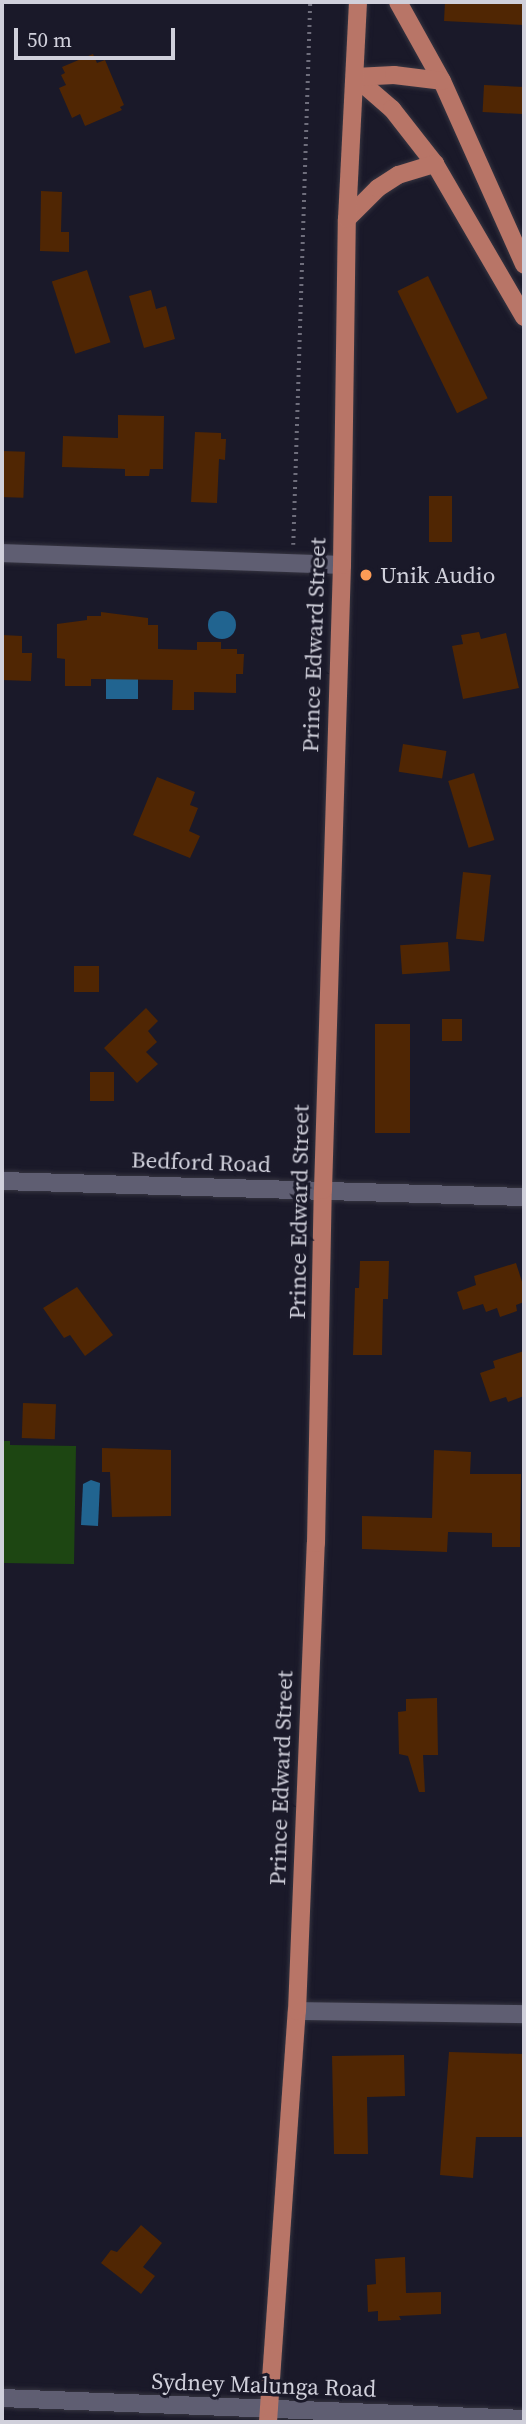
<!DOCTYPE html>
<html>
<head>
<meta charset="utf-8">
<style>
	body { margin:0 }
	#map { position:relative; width:526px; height:2424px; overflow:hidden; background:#1a1929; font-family:"Source Serif 4",serif }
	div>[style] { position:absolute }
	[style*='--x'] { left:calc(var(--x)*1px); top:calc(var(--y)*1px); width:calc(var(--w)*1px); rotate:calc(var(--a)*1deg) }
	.green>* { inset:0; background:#1d4612 }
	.water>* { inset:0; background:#216490; transform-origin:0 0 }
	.round { border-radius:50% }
	.building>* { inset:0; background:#502603; transform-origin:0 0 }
	.path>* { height:3.5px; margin-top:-1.75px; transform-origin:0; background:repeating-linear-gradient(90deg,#6f6e7c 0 2px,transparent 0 7px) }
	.roads { filter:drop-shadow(0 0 2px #363541) drop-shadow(0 0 2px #363541) }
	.minor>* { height:18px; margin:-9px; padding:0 9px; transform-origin:9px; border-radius:9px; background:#5f5e72 }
	.major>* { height:18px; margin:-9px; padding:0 9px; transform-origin:9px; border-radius:9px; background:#b87567 }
	.dots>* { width:19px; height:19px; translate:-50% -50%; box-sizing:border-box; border:4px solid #1a1929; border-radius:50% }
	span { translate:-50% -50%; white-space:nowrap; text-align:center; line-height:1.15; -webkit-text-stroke:6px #1a1929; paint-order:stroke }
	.poi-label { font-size:23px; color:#d0d0db }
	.left { translate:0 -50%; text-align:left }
	.street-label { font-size:23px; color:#d0d0db }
	.frame { position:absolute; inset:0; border:4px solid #d0d0db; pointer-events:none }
	.scale { position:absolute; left:14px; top:28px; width:161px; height:32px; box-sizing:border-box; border:4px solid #d0d0db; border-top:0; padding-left:9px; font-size:21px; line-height:24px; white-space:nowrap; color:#d0d0db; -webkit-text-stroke:5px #1a1929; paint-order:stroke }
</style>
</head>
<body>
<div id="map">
	<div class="green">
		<div style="clip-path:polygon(2px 1441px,10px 1441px,10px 1445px,76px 1446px,74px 1564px,2px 1563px)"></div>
	</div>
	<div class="water">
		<div class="round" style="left:208px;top:611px;width:28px;height:28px"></div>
		<div style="left:106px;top:678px;width:32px;height:21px"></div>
		<div style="clip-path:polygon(91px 1480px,100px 1483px,98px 1526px,81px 1525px,83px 1484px)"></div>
	</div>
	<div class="building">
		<div style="clip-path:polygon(445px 2px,524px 2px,524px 25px,444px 21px)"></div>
		<div style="clip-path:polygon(93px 54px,97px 63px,105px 60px,124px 105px,120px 107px,122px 110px,85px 126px,80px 114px,72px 118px,59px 88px,66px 85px,61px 75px,65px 73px,62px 67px)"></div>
		<div style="left:484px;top:85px;width:40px;height:27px;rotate:3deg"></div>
		<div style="clip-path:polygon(41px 191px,62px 192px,61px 232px,69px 232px,69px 252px,40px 251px)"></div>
		<div style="left:87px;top:270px;width:76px;height:37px;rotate:72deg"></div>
		<div style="left:428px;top:276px;width:136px;height:34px;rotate:64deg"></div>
		<div style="clip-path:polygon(151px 290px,156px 309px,166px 306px,175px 339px,144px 348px,129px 296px)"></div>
		<div style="clip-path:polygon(118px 415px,164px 416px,163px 469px,150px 469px,149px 476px,125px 476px,125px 469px,62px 467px,63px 436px,118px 438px)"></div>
		<div style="clip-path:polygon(195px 432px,221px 433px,221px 439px,226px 439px,225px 460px,219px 459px,217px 503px,191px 502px)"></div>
		<div style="left:2px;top:451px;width:23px;height:46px;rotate:2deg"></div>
		<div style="left:429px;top:496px;width:23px;height:46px"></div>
		<div style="clip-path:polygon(101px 612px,148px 618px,148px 625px,158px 625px,158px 649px,197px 650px,197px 642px,221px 642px,221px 649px,237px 649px,237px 654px,244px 654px,243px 674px,236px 674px,236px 693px,194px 692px,194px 710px,172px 710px,173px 680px,91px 679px,91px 686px,65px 686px,65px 659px,57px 658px,57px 624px,87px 620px,87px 616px,101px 616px)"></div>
		<div style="clip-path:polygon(479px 632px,481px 639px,506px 633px,519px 688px,463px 699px,452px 646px,463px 644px,461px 635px)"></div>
		<div style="clip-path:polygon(2px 635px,22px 636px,22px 653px,32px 653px,31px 681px,2px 680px)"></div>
		<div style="left:403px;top:744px;width:44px;height:28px;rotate:9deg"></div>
		<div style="left:474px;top:773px;width:70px;height:27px;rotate:73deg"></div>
		<div style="clip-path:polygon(157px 777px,195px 792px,190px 805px,198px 808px,189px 831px,200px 836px,190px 858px,133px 835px)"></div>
		<div style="left:463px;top:872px;width:28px;height:67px;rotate:6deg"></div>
		<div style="left:448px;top:942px;width:29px;height:48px;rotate:86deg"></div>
		<div style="left:74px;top:966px;width:25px;height:26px"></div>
		<div style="clip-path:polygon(146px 1008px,158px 1021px,148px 1031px,157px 1042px,146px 1052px,158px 1064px,137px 1083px,104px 1048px)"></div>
		<div style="left:442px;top:1019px;width:20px;height:22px"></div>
		<div style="left:375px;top:1024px;width:35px;height:109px"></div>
		<div style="left:90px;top:1072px;width:24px;height:29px"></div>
		<div style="clip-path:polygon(360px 1261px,389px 1261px,388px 1299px,383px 1299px,382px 1355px,353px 1355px,355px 1288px,359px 1288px)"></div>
		<div style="clip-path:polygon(516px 1263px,524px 1288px,524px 1302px,516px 1305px,517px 1311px,500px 1317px,497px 1308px,486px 1312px,483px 1304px,463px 1310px,457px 1292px,476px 1285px,474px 1276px)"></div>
		<div style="clip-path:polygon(77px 1287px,113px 1335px,85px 1356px,70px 1335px,64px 1338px,43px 1308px)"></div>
		<div style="clip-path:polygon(524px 1351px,524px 1396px,508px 1402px,506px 1397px,490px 1402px,480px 1373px,495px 1368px,493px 1361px)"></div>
		<div style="left:23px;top:1403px;width:33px;height:35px;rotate:2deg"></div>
		<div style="clip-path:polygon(102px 1448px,171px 1450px,171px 1516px,112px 1517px,110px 1472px,102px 1472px)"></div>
		<div style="clip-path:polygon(434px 1450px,471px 1452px,470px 1474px,521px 1474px,520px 1547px,492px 1547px,492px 1533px,448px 1532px,447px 1552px,362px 1549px,362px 1516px,432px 1518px)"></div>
		<div style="clip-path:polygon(437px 1698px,438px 1755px,423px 1755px,425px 1792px,419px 1792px,408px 1756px,399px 1754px,398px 1712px,406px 1711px,406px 1699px)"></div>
		<div style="clip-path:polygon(449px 2052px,524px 2054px,524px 2137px,476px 2137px,473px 2178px,440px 2175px)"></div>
		<div style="clip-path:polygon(404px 2055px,405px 2096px,367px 2097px,368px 2154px,334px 2154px,332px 2056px)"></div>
		<div style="clip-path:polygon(141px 2225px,162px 2243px,143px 2267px,155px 2276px,141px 2294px,101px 2263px,111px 2250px,117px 2252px)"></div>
		<div style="clip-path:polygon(405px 2257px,406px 2293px,441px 2292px,441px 2314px,399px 2316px,401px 2320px,378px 2321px,378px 2311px,368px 2312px,367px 2285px,376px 2284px,375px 2259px)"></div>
	</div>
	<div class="path">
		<div style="--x:293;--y:545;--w:543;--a:-88.21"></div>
	</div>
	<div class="roads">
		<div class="minor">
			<div style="--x:2;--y:553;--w:340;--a:2"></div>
			<div style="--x:2;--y:1181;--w:522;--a:1.76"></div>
			<div style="--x:297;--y:2011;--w:227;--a:0.8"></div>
			<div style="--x:2;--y:2398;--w:522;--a:2.3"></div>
		</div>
		<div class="major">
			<div style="--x:398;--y:2;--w:90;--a:60.9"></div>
			<div style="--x:442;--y:81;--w:201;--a:65.9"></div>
			<div style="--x:355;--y:77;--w:49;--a:40.9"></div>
			<div style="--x:392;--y:109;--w:70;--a:52"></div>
			<div style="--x:435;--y:164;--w:177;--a:59.8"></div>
			<div style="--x:355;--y:77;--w:39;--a:-3"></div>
			<div style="--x:394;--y:75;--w:48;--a:7.1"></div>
			<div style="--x:347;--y:219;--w:44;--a:-45"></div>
			<div style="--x:378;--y:188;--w:24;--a:-33"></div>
			<div style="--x:398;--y:175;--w:39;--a:-17"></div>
			<div style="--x:268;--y:2422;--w:412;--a:-86"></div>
			<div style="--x:297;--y:2011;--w:468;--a:-87.7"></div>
			<div style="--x:316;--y:1543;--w:353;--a:-88.9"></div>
			<div style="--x:323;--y:1190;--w:625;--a:-88.26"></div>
			<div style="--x:342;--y:565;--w:346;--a:-89.2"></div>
			<div style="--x:347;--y:219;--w:217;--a:-87.1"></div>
		</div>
	</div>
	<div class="dots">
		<div style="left:366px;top:575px;background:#fd9c56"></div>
	</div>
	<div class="poi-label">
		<span class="left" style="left:380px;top:575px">Unik Audio</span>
	</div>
	<div class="street-label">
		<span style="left:314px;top:645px;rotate:-88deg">Prince Edward Street</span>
		<span style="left:201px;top:1162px;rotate:2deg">Bedford Road</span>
		<span style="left:299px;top:1212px;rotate:-89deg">Prince Edward Street</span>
		<span style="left:281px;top:1778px;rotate:-88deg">Prince Edward Street</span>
		<span style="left:264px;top:2385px;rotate:2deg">Sydney Malunga Road</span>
	</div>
	<div class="frame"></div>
	<div class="scale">50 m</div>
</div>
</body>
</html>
